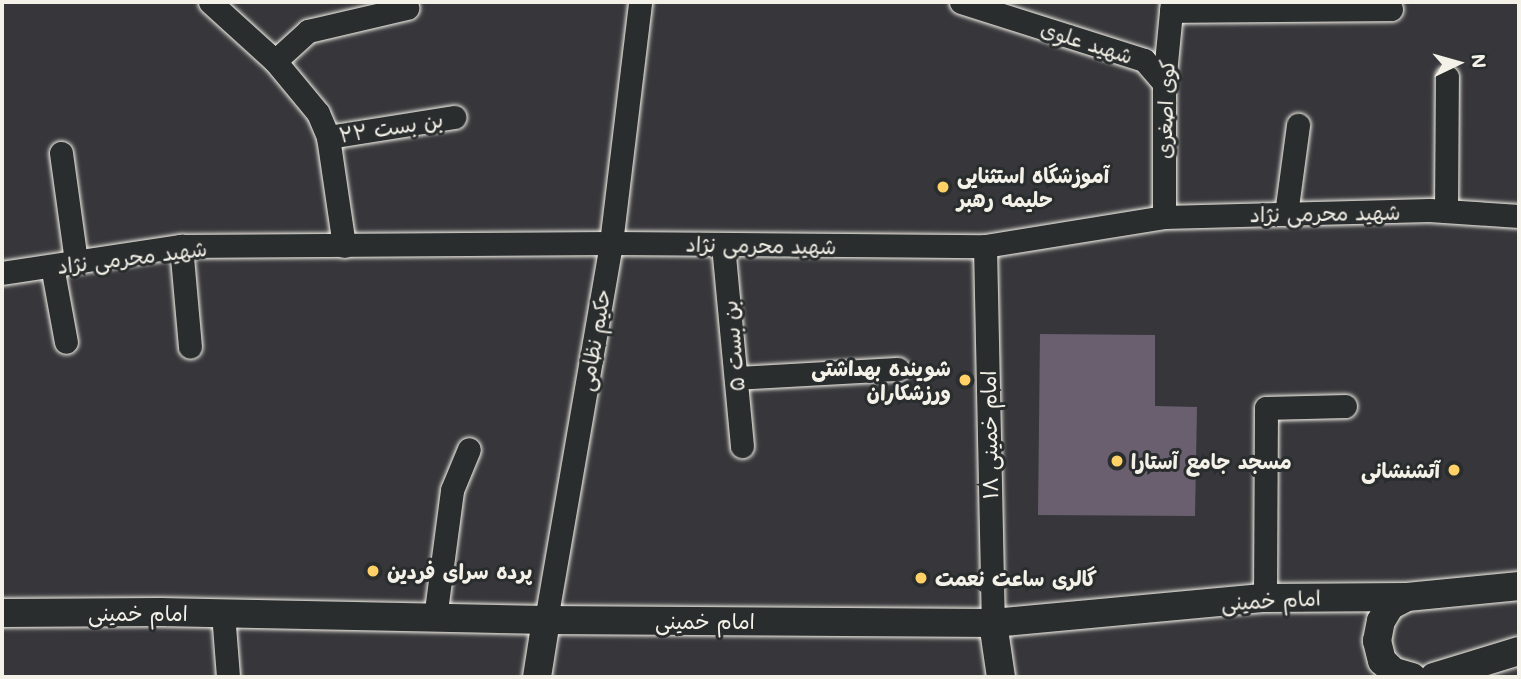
<!DOCTYPE html>
<html>
<head>
<meta charset="utf-8">
<style>
	body { margin:0 }
	#map { position:relative; width:1521px; height:679px; overflow:hidden; background:#37373b; font-family:Mali,"Playpen Sans Arabic",sans-serif }
	div>[style] { position:absolute }
	[style*='--x'] { left:calc(var(--x)*1px); top:calc(var(--y)*1px); width:calc(var(--w)*1px); rotate:calc(var(--a)*1deg) }
	.building>* { inset:0; background:#6a5f6f }
	.roads { filter:drop-shadow(0 0 2px #f4f1e8) drop-shadow(0 0 2px #f4f1e8) }
	.minor>* { height:23px; margin:-11.5px; padding:0 11.5px; transform-origin:11.5px; border-radius:11.5px; background:#2a2d2e }
	.tertiary>* { height:28px; margin:-14px; padding:0 14px; transform-origin:14px; border-radius:14px; background:#2a2d2e }
	.dots>* { width:19px; height:19px; translate:-50% -50%; box-sizing:border-box; border:4px solid #2a2d2e; border-radius:50% }
	span { translate:-50% -50%; white-space:nowrap; text-align:center; line-height:1.15; -webkit-text-stroke:6px #2a2d2e; paint-order:stroke }
	.street-label { font-size:21px; color:#f4f1e8 }
	.poi-label { font-size:21px; color:#f4f1e8; font-weight:700 }
	.left { translate:0 -50%; text-align:left }
	.right { translate:-100% -50%; text-align:right }
	.frame { position:absolute; inset:0; border:4px solid #f4f1e8; pointer-events:none }
	.north { position:absolute; left:1423px; top:28px; width:70px; height:70px; -webkit-text-stroke:5px #2a2d2e; paint-order:stroke; rotate:85deg; font-size:19px; font-weight:700; line-height:28px; text-align:center; color:#f4f1e8 }
	.north::after { content:''; display:block; margin:auto; width:24px; height:32px; background:#f4f1e8; clip-path:polygon(50% 0,100% 100%,50% 72%,0 100%) }
</style>
</head>
<body>
<div id="map">
	<div class="building">
		<div style="clip-path:polygon(1040px 334px,1155px 335px,1155px 406px,1197px 407px,1195px 516px,1038px 515px)"></div>
	</div>
	<div class="roads">
		<div class="minor">
			<div style="--x:210;--y:2;--w:88;--a:42.2"></div>
			<div style="--x:275;--y:61;--w:67;--a:50.4"></div>
			<div style="--x:318;--y:113;--w:26;--a:67"></div>
			<div style="--x:328;--y:137;--w:110;--a:81.6"></div>
			<div style="--x:961;--y:2;--w:192;--a:17.6"></div>
			<div style="--x:1144;--y:60;--w:30;--a:49"></div>
			<div style="--x:1171;--y:11;--w:220;--a:-0.5"></div>
			<div style="--x:275;--y:61;--w:45;--a:-42.3"></div>
			<div style="--x:308;--y:31;--w:102;--a:-13.1"></div>
			<div style="--x:328;--y:137;--w:128;--a:-9"></div>
			<div style="--x:61;--y:153;--w:109;--a:82.1"></div>
			<div style="--x:1446;--y:211;--w:134;--a:-89.6"></div>
			<div style="--x:1286;--y:214;--w:90;--a:-82.3"></div>
			<div style="--x:1164;--y:217;--w:134;--a:-90"></div>
			<div style="--x:1164;--y:83;--w:81;--a:-84.4"></div>
			<div style="--x:723;--y:245;--w:202;--a:84.6"></div>
			<div style="--x:181;--y:246;--w:101;--a:84.9"></div>
			<div style="--x:985;--y:246;--w:377;--a:88.8"></div>
			<div style="--x:52;--y:266;--w:77;--a:79.6"></div>
			<div style="--x:2;--y:273;--w:181;--a:-8.6"></div>
			<div style="--x:181;--y:246;--w:430;--a:-0.4"></div>
			<div style="--x:611;--y:243;--w:374;--a:0.5"></div>
			<div style="--x:985;--y:246;--w:181;--a:-9.2"></div>
			<div style="--x:1164;--y:217;--w:265;--a:-1.5"></div>
			<div style="--x:1429;--y:210;--w:90;--a:3.8"></div>
			<div style="--x:736;--y:378;--w:162;--a:-3.2"></div>
			<div style="--x:1265;--y:598;--w:190;--a:-89.7"></div>
			<div style="--x:1266;--y:408;--w:79;--a:-1.5"></div>
			<div style="--x:223;--y:613;--w:64;--a:85.5"></div>
			<div style="--x:435;--y:618;--w:129;--a:-82.4"></div>
			<div style="--x:452;--y:490;--w:44;--a:-67.5"></div>
			<div style="--x:546;--y:620;--w:383;--a:-80.2"></div>
			<div style="--x:611;--y:243;--w:243;--a:-83.1"></div>
		</div>
		<div class="tertiary">
			<div style="--x:2;--y:613;--w:158;--a:-0.4"></div>
			<div style="--x:160;--y:612;--w:386;--a:1.2"></div>
			<div style="--x:546;--y:620;--w:447;--a:0.4"></div>
			<div style="--x:993;--y:623;--w:273;--a:-5.3"></div>
			<div style="--x:1265;--y:598;--w:142;--a:-0.4"></div>
			<div style="--x:993;--y:623;--w:55;--a:81.6"></div>
			<div style="--x:537;--y:677;--w:58;--a:-81"></div>
			<div style="--x:1412;--y:677;--w:19;--a:-164"></div>
			<div style="--x:1394;--y:672;--w:16;--a:-137"></div>
			<div style="--x:1382;--y:661;--w:21;--a:-104"></div>
			<div style="--x:1377;--y:641;--w:20;--a:-79"></div>
			<div style="--x:1381;--y:621;--w:17;--a:-59"></div>
			<div style="--x:1390;--y:606;--w:19;--a:-28"></div>
			<div style="--x:1407;--y:597;--w:113;--a:-5.6"></div>
			<div style="--x:1434;--y:677;--w:89;--a:-17"></div>
		</div>
	</div>
	<div class="dots">
		<div style="left:943px;top:187px;background:#ffd166"></div>
		<div style="left:965px;top:380px;background:#ffd166"></div>
		<div style="left:1117px;top:461px;background:#ffd166"></div>
		<div style="left:1454px;top:470px;background:#ffd166"></div>
		<div style="left:373px;top:571px;background:#ffd166"></div>
		<div style="left:921px;top:578px;background:#ffd166"></div>
	</div>
	<div class="street-label">
		<span style="left:1087px;top:42px;rotate:18deg">شهید علوی</span>
		<span style="left:1165px;top:109px;rotate:-88deg">کوی اصغری</span>
		<span style="left:391px;top:127px;rotate:-9deg">بن بست ۲۲</span>
		<span style="left:1325px;top:213px;rotate:-1deg">شهید محرمی نژاد</span>
		<span style="left:761px;top:245px;rotate:1deg">شهید محرمی نژاد</span>
		<span style="left:132px;top:257px;rotate:-7deg">شهید محرمی نژاد</span>
		<span style="left:594px;top:340px;rotate:-80deg">حکیم نظامی</span>
		<span style="left:733px;top:346px;rotate:-95deg">بن بست ۵</span>
		<span style="left:989px;top:435px;rotate:-91deg">امام خمینی ۱۸</span>
		<span style="left:1271px;top:600px;rotate:-3deg">امام خمینی</span>
		<span style="left:138px;top:613px">امام خمینی</span>
		<span style="left:705px;top:621px">امام خمینی</span>
	</div>
	<div class="poi-label">
		<span class="left" style="left:957px;top:187px">آموزشگاه استثنایی<br>حلیمه رهبر</span>
		<span class="right" style="left:951px;top:380px">شوینده بهداشتی<br>ورزشکاران</span>
		<span class="left" style="left:1131px;top:461px">مسجد جامع آستارا</span>
		<span class="right" style="left:1440px;top:470px">آتشنشانی</span>
		<span class="left" style="left:387px;top:571px">پرده سرای فردین</span>
		<span class="left" style="left:935px;top:578px">گالری ساعت نعمت</span>
	</div>
	<div class="frame"></div>
	<div class="north">N</div>
</div>
</body>
</html>
